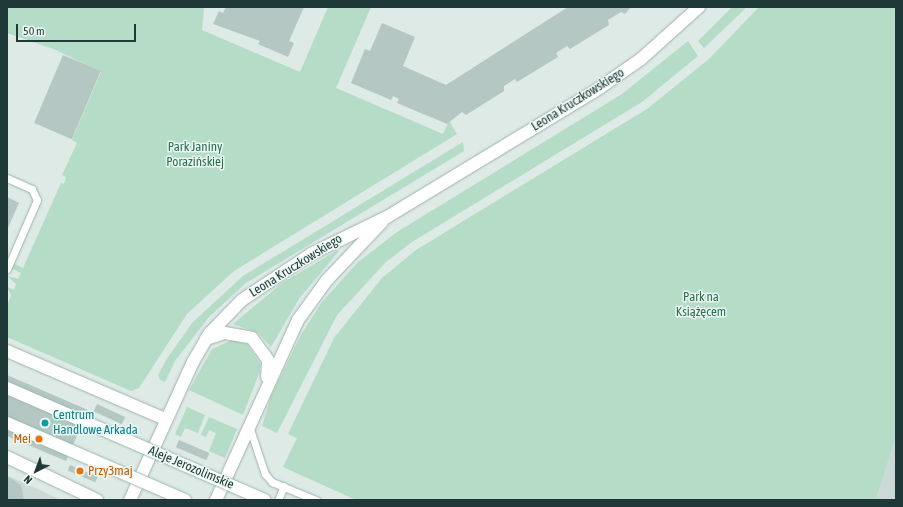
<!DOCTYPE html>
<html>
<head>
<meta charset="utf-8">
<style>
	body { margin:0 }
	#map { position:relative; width:903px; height:507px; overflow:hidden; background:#ddeae6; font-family:"Asap Condensed",sans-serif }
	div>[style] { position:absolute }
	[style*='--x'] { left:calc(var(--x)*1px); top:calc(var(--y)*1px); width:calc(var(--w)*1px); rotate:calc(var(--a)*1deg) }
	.built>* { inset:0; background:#cbdad6 }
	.green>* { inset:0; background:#b5dcc6 }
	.building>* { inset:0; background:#b5c7c3; transform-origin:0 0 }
	.roads { filter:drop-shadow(0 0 1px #a0b1ae) drop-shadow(0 0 1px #a0b1ae) }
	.lane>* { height:7px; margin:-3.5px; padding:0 3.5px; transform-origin:3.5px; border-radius:3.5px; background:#fff }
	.street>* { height:12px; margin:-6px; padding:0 6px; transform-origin:6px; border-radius:6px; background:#fff }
	.secondary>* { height:12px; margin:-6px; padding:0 6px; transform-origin:6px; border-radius:6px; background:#fff }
	.bridges { filter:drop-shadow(0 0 1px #9cb6b1) drop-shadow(0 0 1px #9cb6b1) }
	.secondary-bridge>* { height:12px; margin:-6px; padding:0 6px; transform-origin:6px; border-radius:6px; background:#fff }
	.dots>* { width:11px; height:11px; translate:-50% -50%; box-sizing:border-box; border:2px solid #edf7f4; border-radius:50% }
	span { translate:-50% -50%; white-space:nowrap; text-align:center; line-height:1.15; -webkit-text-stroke:3px #edf7f4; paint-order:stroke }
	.street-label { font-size:13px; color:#1e3937 }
	.park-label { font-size:13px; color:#277151 }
	.culture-label { font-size:13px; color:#0d838f }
	.left { translate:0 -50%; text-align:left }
	.food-label { font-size:13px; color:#c56008 }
	.right { translate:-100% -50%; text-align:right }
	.frame { position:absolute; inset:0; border:8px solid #1e3937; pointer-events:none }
	.north { position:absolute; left:16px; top:451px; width:40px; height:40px; -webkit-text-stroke:3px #edf7f4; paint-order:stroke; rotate:222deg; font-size:11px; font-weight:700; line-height:16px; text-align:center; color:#1e3937 }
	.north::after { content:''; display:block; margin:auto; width:14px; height:18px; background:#1e3937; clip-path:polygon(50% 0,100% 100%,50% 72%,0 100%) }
	.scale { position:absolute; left:16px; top:24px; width:120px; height:18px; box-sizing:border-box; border:2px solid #1e3937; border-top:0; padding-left:5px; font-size:12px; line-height:14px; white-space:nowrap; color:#1e3937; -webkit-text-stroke:3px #edf7f4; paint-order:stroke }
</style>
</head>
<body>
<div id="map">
	<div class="built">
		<div style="clip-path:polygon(896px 436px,896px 500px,876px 500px)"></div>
		<div style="clip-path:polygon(7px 476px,13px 478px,61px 500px,7px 500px)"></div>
	</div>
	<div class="green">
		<div style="clip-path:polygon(7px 7px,204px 7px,202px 30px,300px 72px,328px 7px,371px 7px,336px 88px,443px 134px,449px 121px,457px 134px,234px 271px,187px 314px,139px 388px,131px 391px,7px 337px,7px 306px,11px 295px,7px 287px,14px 290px,16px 284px,7px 276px,18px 279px,21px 273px,11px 268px,13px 263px,23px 268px,61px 183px,64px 184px,66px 177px,62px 175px,77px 143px,72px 140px,101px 72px,56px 50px,7px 33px)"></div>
		<div style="clip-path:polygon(732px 7px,747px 7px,704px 48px,698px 41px)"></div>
		<div style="clip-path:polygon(759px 7px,896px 7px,896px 436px,876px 500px,356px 500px,283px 467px,297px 438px,288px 434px,334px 338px,382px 278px,416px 250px,647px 109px,709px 59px)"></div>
		<div style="clip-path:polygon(688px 41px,698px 56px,642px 102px,412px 242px,386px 262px,337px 315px,277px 433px,262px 426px,271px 396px,302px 333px,322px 302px,357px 263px,397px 232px,622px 94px)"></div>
		<div style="clip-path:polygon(463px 142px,464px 151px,246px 283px,209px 317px,175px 361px,165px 382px,160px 380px,158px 375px,168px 357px,193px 322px,243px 276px)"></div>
		<div style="clip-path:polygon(336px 251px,339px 251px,299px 299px,271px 347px,258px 333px,233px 324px,282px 283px)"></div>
		<div style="clip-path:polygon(232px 340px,247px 344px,260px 363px,260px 371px,243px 415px,189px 390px,212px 349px)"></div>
		<div style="clip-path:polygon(187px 407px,205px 415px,198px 433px,185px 428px,181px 437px,175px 434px)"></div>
		<div style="clip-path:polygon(209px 417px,237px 429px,225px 458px,209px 451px,216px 433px,209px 430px,206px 437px,201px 435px)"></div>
	</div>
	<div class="building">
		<div style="clip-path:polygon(226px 7px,304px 7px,289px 41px,294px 43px,288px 57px,258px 44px,260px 41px,213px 24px,219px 11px,223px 13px)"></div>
		<div style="clip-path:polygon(568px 7px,631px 7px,625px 14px,621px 12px,608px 20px,609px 25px,570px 49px,567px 46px,556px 53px,558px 57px,517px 82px,515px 79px,504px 86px,504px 91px,466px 115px,462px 112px,447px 124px,397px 103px,399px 99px,393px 96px,391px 100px,351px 83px,365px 49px,370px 51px,382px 23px,415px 37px,403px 66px,446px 85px)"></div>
		<div style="left:63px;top:55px;width:41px;height:74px;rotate:23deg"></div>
		<div style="clip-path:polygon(7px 197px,19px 203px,7px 230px)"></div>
		<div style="clip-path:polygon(7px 375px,88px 410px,66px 461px,7px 436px)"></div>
		<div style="left:97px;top:404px;width:31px;height:8px;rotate:25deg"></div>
		<div style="left:179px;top:440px;width:33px;height:8px;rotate:23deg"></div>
		<div style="left:70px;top:465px;width:30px;height:6px;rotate:23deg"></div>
		<div style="clip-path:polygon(7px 476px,21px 485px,24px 500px,7px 500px)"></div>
	</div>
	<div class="roads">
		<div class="lane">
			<div style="--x:7;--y:178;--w:27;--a:24"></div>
			<div style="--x:32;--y:189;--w:12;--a:66"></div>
			<div style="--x:37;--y:200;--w:75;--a:113.5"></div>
			<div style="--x:249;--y:426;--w:51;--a:71.6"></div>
			<div style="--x:265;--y:474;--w:11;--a:49"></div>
			<div style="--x:272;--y:482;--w:48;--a:22.2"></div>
			<div style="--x:278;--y:500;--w:15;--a:-67"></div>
		</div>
		<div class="street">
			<div style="--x:7;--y:351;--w:172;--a:23.3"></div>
			<div style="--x:7;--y:457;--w:100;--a:25.5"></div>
		</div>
		<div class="secondary">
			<div style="--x:206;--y:339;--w:20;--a:-18"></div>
			<div style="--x:225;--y:333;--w:27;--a:10"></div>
			<div style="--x:252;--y:338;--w:27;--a:54"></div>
			<div style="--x:268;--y:360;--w:17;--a:93"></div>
			<div style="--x:130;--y:500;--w:152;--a:-65.5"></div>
			<div style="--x:193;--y:362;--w:34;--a:-60"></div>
			<div style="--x:210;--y:333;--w:46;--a:-45.9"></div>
			<div style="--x:242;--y:300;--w:83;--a:-33.7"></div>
			<div style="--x:311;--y:254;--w:85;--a:-26"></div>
			<div style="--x:387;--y:217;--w:247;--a:-31.2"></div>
			<div style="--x:598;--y:89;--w:52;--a:-34.9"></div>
			<div style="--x:641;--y:59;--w:78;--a:-41.9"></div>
			<div style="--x:216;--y:500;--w:198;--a:-65.5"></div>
			<div style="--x:298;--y:320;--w:49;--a:-54.1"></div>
			<div style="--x:327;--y:280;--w:80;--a:-46.5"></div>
		</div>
	</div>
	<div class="bridges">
		<div class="secondary-bridge">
			<div style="--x:7;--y:388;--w:281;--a:23.5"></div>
			<div style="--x:7;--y:423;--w:194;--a:23.4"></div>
		</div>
	</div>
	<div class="dots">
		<div style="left:45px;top:423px;background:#0f9aa8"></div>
		<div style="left:39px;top:439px;background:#e8710a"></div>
		<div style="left:80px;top:471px;background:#e8710a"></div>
	</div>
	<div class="street-label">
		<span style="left:578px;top:100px;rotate:-32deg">Leona Kruczkowskiego</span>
		<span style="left:296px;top:266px;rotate:-32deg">Leona Kruczkowskiego</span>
		<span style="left:191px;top:468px;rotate:23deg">Aleje Jerozolimskie</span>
	</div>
	<div class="park-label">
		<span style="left:195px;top:155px">Park Janiny<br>Porazińskiej</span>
		<span style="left:701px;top:305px">Park na<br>Książęcem</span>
	</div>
	<div class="culture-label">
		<span class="left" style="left:53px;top:423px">Centrum<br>Handlowe Arkada</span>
	</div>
	<div class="food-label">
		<span class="right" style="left:31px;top:439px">Mei</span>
		<span class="left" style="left:88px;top:471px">Przy3maj</span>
	</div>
	<div class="frame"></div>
	<div class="north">N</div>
	<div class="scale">50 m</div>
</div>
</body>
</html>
